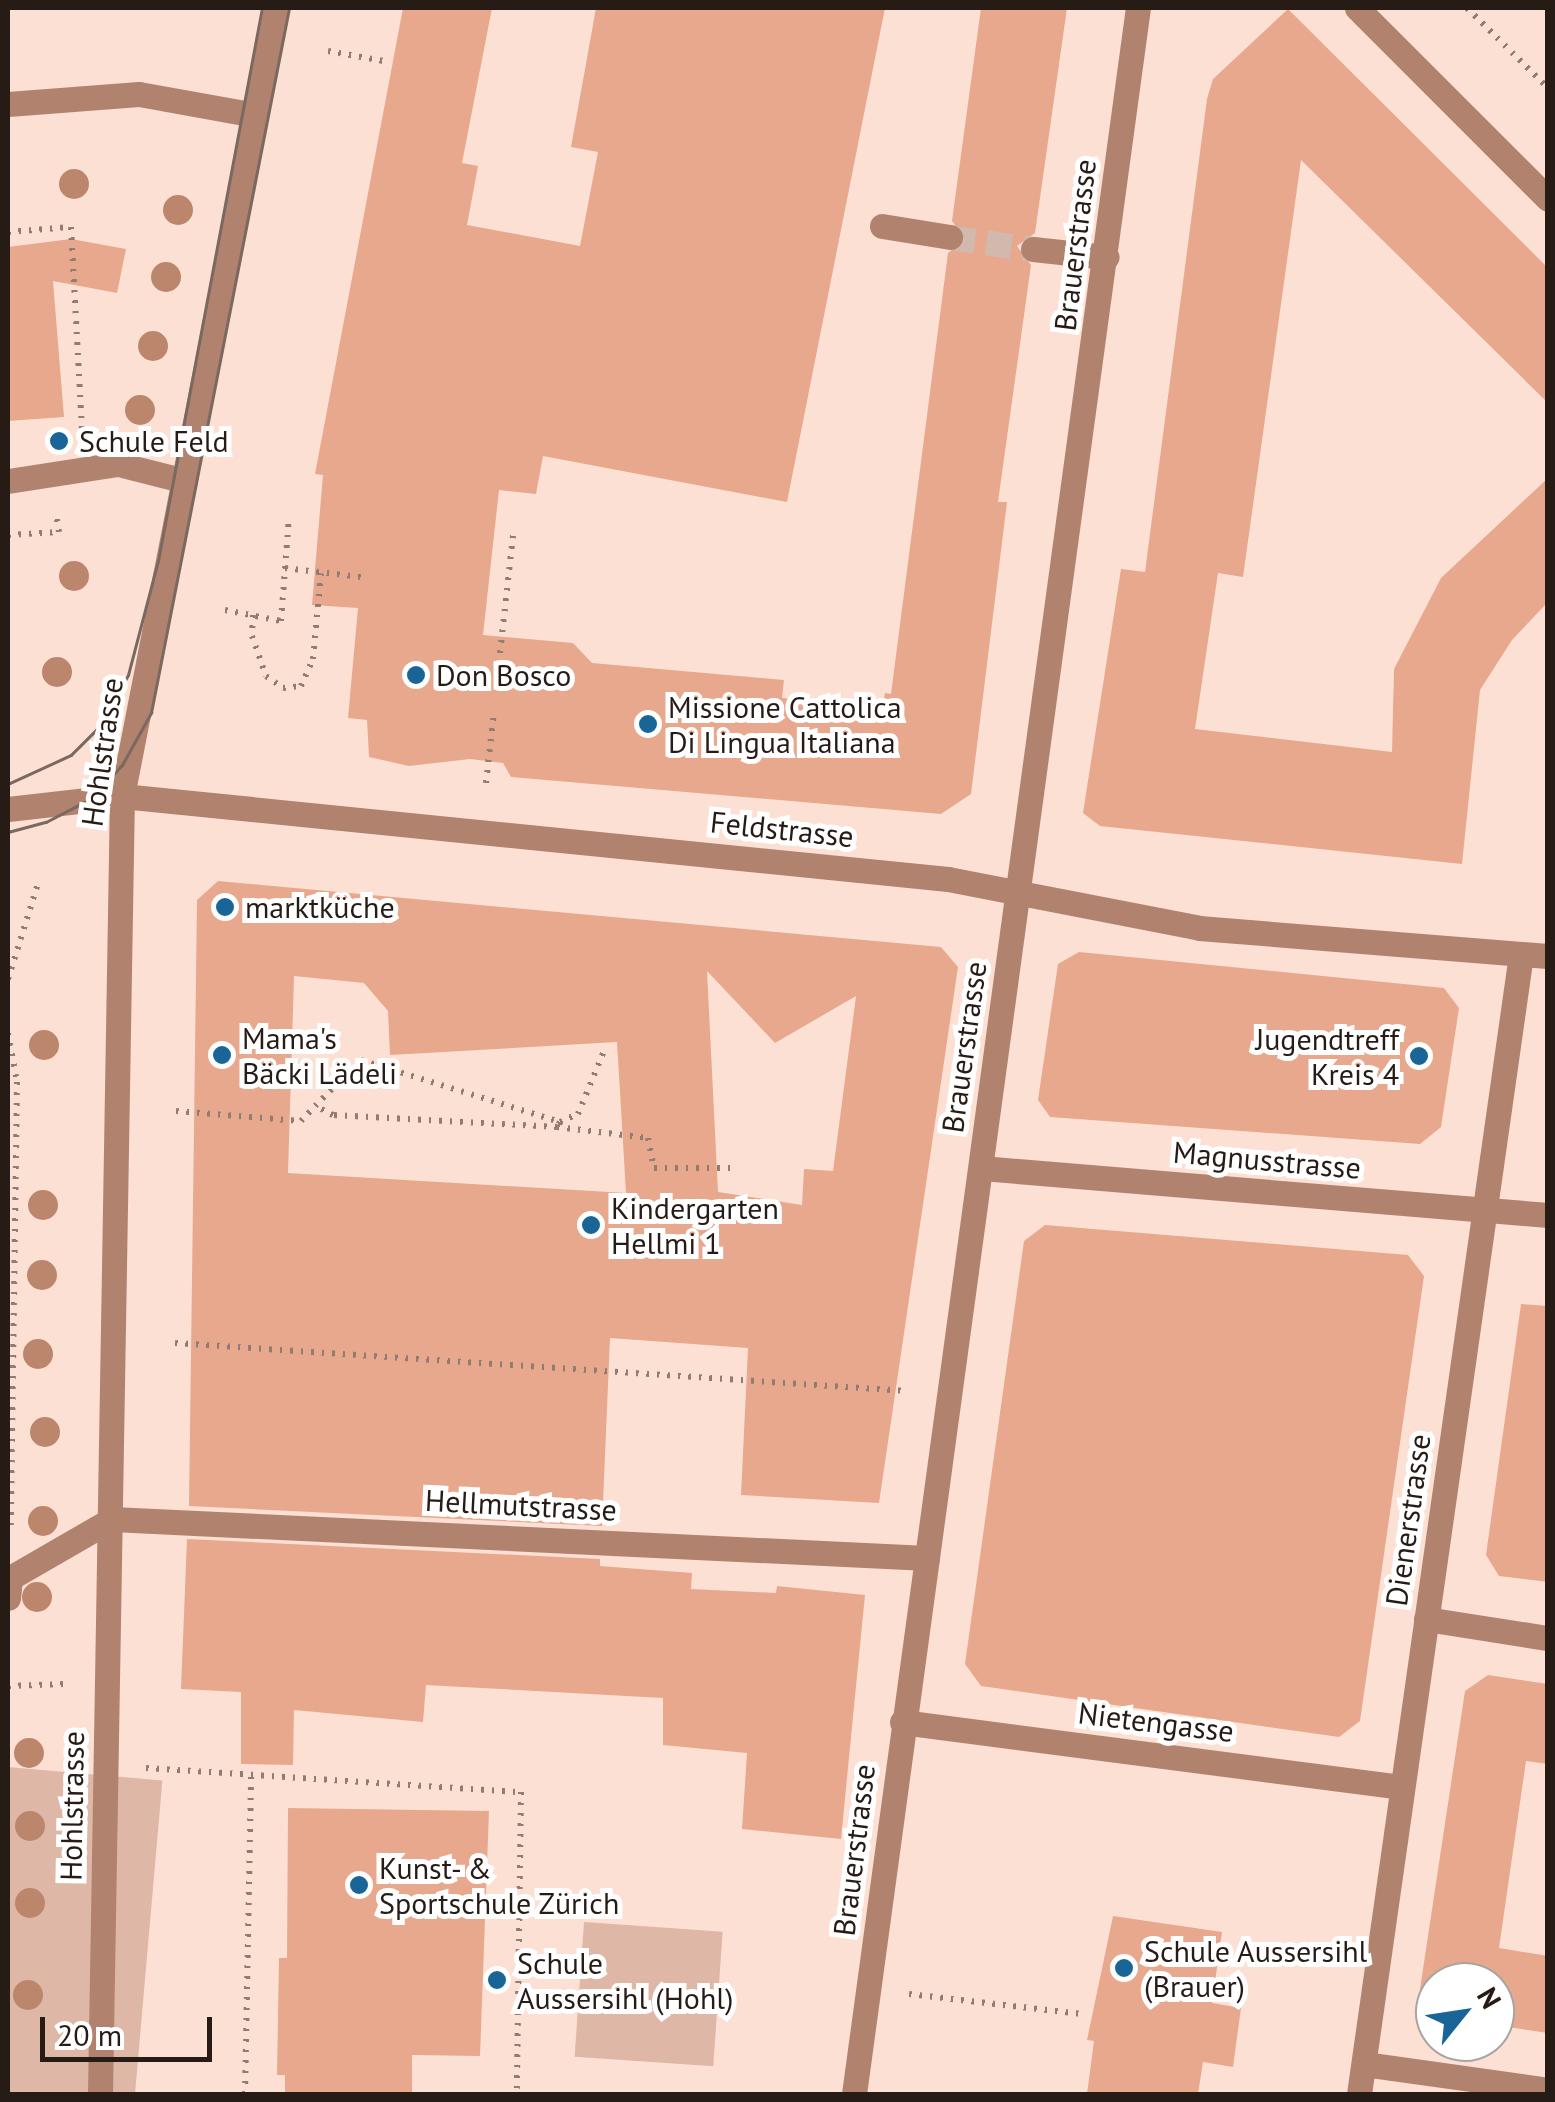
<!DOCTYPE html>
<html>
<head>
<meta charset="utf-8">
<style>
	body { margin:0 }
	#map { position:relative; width:1555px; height:2102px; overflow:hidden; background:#fde0d4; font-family:"PT Sans",sans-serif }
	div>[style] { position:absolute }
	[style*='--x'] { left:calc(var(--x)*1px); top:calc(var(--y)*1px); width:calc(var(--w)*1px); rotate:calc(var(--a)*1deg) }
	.green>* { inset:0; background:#deb7a6; transform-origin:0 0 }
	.building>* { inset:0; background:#e7a88e }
	.minor-tunnel>* { height:25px; margin-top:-12.5px; transform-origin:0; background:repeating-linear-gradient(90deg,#d2b9ae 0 25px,transparent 0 37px) }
	.path>* { height:6px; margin-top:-3px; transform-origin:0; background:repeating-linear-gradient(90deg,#917c74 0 2.5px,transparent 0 10.5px) }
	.minor>* { height:25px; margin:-12.5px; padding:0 12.5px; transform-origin:12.5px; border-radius:12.5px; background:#b1836f }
	.tram>* { height:2.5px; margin:-1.25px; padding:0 1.25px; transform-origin:1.25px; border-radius:1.25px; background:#7b6860 }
	.trees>* { width:30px; height:30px; margin:-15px; border-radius:50%; background:#bc866d }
	.dots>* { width:28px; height:28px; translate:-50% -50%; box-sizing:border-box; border:5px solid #fff; border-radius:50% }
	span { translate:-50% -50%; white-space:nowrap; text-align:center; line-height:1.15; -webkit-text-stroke:10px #fff; paint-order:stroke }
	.street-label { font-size:30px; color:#271b16 }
	.poi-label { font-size:30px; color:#271b16 }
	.left { translate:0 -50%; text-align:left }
	.right { translate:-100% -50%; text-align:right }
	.frame { position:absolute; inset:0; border:10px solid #271b16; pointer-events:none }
	.north { position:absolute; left:1415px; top:1962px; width:100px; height:100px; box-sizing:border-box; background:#fff; border:2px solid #a9a4a2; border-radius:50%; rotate:60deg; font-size:28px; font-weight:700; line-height:40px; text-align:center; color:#271b16 }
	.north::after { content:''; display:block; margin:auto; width:35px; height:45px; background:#1a6598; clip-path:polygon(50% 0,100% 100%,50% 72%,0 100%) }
	.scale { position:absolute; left:40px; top:2017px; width:172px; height:45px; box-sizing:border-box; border:5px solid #271b16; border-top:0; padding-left:12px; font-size:30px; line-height:35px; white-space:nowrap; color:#271b16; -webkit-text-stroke:8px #fff; paint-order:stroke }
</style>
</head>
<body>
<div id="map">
	<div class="green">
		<div style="left:8px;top:1767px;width:155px;height:327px;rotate:5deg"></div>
		<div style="left:584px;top:1922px;width:139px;height:135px;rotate:4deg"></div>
	</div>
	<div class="building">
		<div style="clip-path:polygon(403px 8px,492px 8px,462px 163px,478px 166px,467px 225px,580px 246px,598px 152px,571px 147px,596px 8px,885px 8px,787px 502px,543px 456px,536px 494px,499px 490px,483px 635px,573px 643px,592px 663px,784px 680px,782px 698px,883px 705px,885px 693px,891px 694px,948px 253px,966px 239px,952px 221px,981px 8px,1067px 8px,1035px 233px,1017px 246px,1031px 265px,998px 502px,1007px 502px,971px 794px,941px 814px,511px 777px,503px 763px,470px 759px,409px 766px,369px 757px,367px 720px,348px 718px,358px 608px,312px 605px,323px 475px,315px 474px)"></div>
		<div style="clip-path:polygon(1288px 9px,1548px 268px,1548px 403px,1301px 160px,1243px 577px,1218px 573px,1195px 729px,1392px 752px,1394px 669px,1441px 578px,1548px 478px,1548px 602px,1512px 640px,1480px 690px,1462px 864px,1100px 826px,1083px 813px,1121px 569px,1145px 572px,1207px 99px,1213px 79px)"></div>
		<div style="clip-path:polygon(71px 239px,126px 249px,117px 293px,53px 281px,64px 417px,8px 421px,8px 247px)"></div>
		<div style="clip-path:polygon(evenodd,218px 881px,941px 947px,958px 967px,879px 1503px,741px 1495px,748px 1348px,610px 1338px,602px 1526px,189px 1506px,197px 900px,218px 881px,707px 971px,775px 1043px,856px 996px,833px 1171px,804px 1169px,802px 1205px,718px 1192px,707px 971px,218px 881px,294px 976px,364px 983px,388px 1011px,390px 1055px,617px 1042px,626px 1193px,288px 1173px,294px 976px)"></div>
		<div style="clip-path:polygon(1079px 952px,1444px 988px,1459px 1008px,1441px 1127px,1420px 1144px,1050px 1117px,1038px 1100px,1058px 964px)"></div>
		<div style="clip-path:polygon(1045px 1225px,1408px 1255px,1424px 1276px,1360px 1721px,1339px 1737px,981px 1686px,965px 1664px,1024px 1241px)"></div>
		<div style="clip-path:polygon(1521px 1304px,1548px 1306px,1548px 1582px,1499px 1576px,1486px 1555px)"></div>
		<div style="clip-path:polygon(187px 1539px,600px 1559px,600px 1566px,692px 1573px,691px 1589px,776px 1593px,777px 1586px,865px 1595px,841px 1839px,742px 1829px,747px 1753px,663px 1745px,663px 1698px,426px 1685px,423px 1722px,294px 1710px,293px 1765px,241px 1764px,241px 1692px,181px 1689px)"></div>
		<div style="clip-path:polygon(1488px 1675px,1548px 1684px,1548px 1764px,1526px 1761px,1499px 1948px,1548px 1956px,1548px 2033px,1495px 2025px,1495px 1982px,1435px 1982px,1435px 2015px,1420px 1989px,1465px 1691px)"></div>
		<div style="clip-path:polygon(288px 1808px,489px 1811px,480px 2056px,412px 2055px,412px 2094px,285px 2094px,285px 2075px,277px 2075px,279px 1958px,287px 1958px)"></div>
		<div style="clip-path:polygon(1113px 1916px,1222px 1932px,1212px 2003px,1241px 2008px,1233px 2067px,1203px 2062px,1198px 2094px,1087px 2094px,1094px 2041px,1087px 2040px)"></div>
	</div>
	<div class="minor-tunnel">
		<div style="--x:950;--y:237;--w:84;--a:8.2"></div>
	</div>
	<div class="path">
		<div style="--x:1467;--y:8;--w:114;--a:44.6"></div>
		<div style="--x:328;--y:51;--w:62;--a:10.2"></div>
		<div style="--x:8;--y:232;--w:63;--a:-4.5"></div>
		<div style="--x:71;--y:227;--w:202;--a:86.9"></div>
		<div style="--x:8;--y:535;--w:51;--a:-3.4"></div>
		<div style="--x:59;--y:532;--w:19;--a:-99"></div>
		<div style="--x:285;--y:568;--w:77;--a:6.8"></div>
		<div style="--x:225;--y:610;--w:57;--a:11.1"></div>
		<div style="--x:281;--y:621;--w:104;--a:-85.6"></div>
		<div style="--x:253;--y:615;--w:21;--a:93"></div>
		<div style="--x:252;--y:636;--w:42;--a:70.7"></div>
		<div style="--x:266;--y:676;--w:21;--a:35"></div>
		<div style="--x:283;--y:688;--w:18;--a:-6"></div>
		<div style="--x:301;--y:686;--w:30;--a:-66"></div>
		<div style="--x:313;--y:659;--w:86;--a:-84.7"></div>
		<div style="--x:500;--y:653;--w:119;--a:-83.7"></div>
		<div style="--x:486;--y:783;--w:71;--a:-83.6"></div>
		<div style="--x:8;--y:979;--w:101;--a:-72.6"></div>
		<div style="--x:8;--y:1033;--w:50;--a:79.6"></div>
		<div style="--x:17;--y:1082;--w:449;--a:90.8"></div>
		<div style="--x:176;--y:1111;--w:125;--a:4.6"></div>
		<div style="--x:301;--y:1121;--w:21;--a:-47"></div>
		<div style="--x:560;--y:1122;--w:6;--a:121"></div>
		<div style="--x:557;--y:1127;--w:224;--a:-176.9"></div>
		<div style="--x:333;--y:1115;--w:20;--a:-153"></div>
		<div style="--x:315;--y:1106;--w:65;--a:-45"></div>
		<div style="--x:361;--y:1060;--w:208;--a:17.3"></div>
		<div style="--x:560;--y:1122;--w:20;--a:-24"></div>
		<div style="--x:578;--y:1114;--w:68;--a:-67.6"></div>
		<div style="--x:557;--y:1127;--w:92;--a:6.9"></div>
		<div style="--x:648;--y:1138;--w:31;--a:79"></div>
		<div style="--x:654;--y:1168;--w:78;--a:0"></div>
		<div style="--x:175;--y:1343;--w:734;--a:3.75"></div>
		<div style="--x:8;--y:1686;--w:57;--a:-2"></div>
		<div style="--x:146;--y:1768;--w:376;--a:3.7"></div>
		<div style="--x:521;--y:1792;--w:302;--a:90.8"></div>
		<div style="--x:909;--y:1994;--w:174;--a:6.6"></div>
		<div style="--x:245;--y:2094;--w:318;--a:-88.9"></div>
	</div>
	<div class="minor">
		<div style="--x:1357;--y:8;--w:270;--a:45"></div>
		<div style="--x:8;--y:104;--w:131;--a:-4.4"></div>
		<div style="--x:139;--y:94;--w:119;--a:10.2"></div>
		<div style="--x:882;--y:226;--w:69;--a:9.2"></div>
		<div style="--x:1033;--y:249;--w:74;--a:6.2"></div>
		<div style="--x:8;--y:481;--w:111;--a:-8.8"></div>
		<div style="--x:118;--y:464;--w:69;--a:14.2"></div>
		<div style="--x:8;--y:809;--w:115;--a:-6.5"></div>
		<div style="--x:122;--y:796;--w:830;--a:5.74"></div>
		<div style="--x:948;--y:879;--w:256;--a:11"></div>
		<div style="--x:1199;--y:928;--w:350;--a:4.6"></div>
		<div style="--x:981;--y:1168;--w:569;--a:4.74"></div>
		<div style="--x:112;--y:1519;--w:816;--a:2.74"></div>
		<div style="--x:8;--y:1598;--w:20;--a:-84"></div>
		<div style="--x:10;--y:1578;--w:118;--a:-30"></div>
		<div style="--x:1426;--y:1619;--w:123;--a:8.9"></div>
		<div style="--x:902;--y:1722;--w:503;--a:7.42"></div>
		<div style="--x:1364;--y:2064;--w:186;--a:8"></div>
		<div style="--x:100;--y:2094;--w:1298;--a:-89.03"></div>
		<div style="--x:122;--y:796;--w:803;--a:-78.94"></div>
		<div style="--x:854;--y:2094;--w:2105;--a:-82.25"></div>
		<div style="--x:1359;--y:2094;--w:1151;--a:-81.91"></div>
	</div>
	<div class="tram">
		<div style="--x:8;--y:784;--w:69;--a:-24.7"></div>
		<div style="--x:71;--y:755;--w:41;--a:-45"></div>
		<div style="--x:100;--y:726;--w:58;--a:-61.2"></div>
		<div style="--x:128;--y:675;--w:118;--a:-75.3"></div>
		<div style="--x:158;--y:561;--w:563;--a:-79.35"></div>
		<div style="--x:8;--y:832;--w:39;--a:-15"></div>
		<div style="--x:46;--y:822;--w:50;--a:-27.6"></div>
		<div style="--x:90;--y:799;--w:47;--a:-46.7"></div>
		<div style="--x:122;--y:765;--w:60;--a:-60.9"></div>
		<div style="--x:151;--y:713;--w:718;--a:-78.92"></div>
	</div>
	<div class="trees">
		<div style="left:74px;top:184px"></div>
		<div style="left:178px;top:210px"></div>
		<div style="left:166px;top:277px"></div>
		<div style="left:153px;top:346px"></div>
		<div style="left:140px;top:410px"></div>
		<div style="left:74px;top:576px"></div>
		<div style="left:57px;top:672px"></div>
		<div style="left:44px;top:1045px"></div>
		<div style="left:43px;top:1205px"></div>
		<div style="left:42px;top:1275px"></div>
		<div style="left:38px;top:1354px"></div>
		<div style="left:45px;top:1432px"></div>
		<div style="left:43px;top:1521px"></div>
		<div style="left:37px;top:1597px"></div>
		<div style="left:29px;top:1753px"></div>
		<div style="left:30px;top:1826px"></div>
		<div style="left:30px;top:1903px"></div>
		<div style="left:28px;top:1995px"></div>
	</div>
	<div class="dots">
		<div style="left:59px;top:441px;background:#1a6598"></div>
		<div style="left:416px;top:675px;background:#1a6598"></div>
		<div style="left:648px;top:724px;background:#1a6598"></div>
		<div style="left:225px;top:907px;background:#1a6598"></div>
		<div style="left:222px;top:1055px;background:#1a6598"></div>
		<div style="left:1419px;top:1056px;background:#1a6598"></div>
		<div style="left:591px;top:1225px;background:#1a6598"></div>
		<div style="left:359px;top:1885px;background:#1a6598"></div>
		<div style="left:1124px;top:1968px;background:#1a6598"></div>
		<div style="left:497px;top:1980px;background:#1a6598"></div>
	</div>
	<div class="street-label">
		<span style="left:1075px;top:245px;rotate:-83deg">Brauerstrasse</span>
		<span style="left:102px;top:752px;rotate:-82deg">Hohlstrasse</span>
		<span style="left:782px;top:829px;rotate:6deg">Feldstrasse</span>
		<span style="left:964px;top:1047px;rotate:-82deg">Brauerstrasse</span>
		<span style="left:1267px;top:1160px;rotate:5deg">Magnusstrasse</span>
		<span style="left:521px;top:1505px;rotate:3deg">Hellmutstrasse</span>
		<span style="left:1408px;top:1520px;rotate:-82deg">Dienerstrasse</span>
		<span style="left:1156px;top:1722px;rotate:7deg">Nietengasse</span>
		<span style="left:72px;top:1806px;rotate:-89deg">Hohlstrasse</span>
		<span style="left:854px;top:1850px;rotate:-83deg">Brauerstrasse</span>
	</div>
	<div class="poi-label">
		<span class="left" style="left:79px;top:441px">Schule Feld</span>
		<span class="left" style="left:436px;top:675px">Don Bosco</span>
		<span class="left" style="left:668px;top:724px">Missione Cattolica<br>Di Lingua Italiana</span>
		<span class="left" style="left:245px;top:907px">marktküche</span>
		<span class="left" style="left:242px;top:1055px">Mama's<br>Bäcki Lädeli</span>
		<span class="right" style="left:1399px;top:1056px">Jugendtreff<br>Kreis 4</span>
		<span class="left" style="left:611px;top:1225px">Kindergarten<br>Hellmi 1</span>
		<span class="left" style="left:379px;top:1885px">Kunst- &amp;<br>Sportschule Zürich</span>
		<span class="left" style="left:1144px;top:1968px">Schule Aussersihl<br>(Brauer)</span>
		<span class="left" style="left:517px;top:1980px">Schule<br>Aussersihl (Hohl)</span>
	</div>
	<div class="frame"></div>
	<div class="north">N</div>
	<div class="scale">20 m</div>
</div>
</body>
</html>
